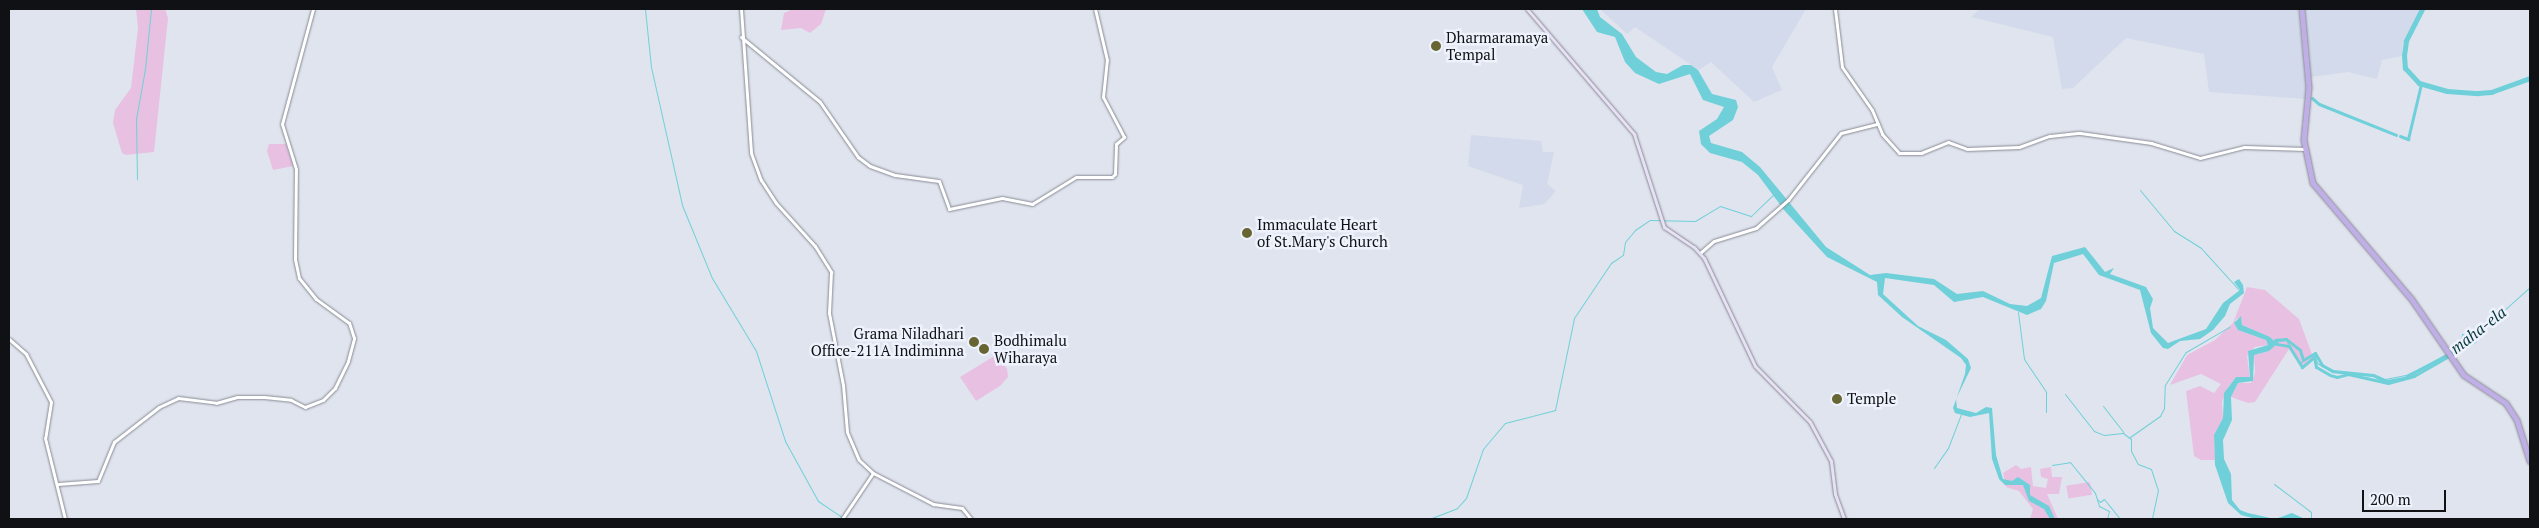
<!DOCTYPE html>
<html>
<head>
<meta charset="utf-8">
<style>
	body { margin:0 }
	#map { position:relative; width:2539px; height:528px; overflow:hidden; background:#e0e4ee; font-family:"PT Serif",serif }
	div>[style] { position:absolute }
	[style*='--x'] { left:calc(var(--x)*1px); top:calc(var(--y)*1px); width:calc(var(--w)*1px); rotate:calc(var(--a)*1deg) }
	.built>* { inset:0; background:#d3daeb }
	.green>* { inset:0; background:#e8c0e2; transform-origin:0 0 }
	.water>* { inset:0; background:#6fd0d9 }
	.stream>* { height:1px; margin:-0.5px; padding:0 0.5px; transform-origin:0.5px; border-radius:0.5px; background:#6fd0d9 }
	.canal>* { height:3px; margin:-1.5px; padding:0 1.5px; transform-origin:1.5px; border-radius:1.5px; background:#6fd0d9 }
	.river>* { height:5px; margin:-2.5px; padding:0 2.5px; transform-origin:2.5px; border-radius:2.5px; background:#6fd0d9 }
	.roads { filter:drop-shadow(0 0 1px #878b94) drop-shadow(0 0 1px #878b94) }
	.tertiary>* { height:3px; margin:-1.5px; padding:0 1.5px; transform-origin:1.5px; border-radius:1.5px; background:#fff }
	.secondary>* { height:3px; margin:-1.5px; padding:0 1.5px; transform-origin:1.5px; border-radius:1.5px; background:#e8e0f5 }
	.trunk>* { height:4.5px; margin:-2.25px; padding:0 2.25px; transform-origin:2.25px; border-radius:2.25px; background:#c0aee6 }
	.dots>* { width:14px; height:14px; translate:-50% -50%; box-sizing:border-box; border:2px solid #edf2fc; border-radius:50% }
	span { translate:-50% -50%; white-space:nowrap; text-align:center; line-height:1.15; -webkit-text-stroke:5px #edf2fc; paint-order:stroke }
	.poi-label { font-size:15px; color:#101115 }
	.left { translate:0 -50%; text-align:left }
	.right { translate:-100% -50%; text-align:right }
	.water-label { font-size:16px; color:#08383c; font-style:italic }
	.frame { position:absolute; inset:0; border:10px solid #101115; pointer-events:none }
	.scale { position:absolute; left:2362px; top:490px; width:84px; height:22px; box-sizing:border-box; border:2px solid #101115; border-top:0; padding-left:6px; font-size:15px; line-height:18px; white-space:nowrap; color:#101115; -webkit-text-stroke:4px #edf2fc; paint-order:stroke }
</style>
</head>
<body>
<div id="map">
	<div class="built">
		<div style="clip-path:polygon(1600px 9px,1806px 9px,1772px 67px,1782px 90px,1754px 102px,1711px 62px,1699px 70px,1635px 27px,1627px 34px)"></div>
		<div style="clip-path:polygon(1980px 9px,2298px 9px,2307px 91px,2305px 99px,2209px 92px,2204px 54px,2126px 38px,2073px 88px,2062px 89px,2053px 37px,1971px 17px)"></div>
		<div style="clip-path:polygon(2305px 9px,2421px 9px,2403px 42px,2402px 56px,2382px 60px,2377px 79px,2348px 72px,2311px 77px)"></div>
		<div style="clip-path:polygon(1471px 135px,1541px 141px,1543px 152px,1554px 152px,1547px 184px,1556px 191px,1544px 204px,1519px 208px,1523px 185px,1468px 166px)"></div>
	</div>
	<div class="green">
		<div style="clip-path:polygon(136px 9px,165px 9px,168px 18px,154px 152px,126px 155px,122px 153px,113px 123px,115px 110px,131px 88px,138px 28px)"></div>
		<div style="clip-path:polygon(793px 9px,826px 9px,821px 24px,810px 33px,801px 28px,781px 30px,784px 13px)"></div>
		<div style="clip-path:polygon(269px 144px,286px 144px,293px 166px,273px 170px,267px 151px)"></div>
		<div style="clip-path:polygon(2247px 287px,2265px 290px,2299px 319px,2313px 357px,2302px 367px,2289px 349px,2255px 402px,2248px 403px,2231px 397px,2238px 383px,2251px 383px,2255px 373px,2254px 355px,2269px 351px,2275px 344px,2271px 338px,2242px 325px,2241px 317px,2235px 320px,2241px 331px,2266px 340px,2268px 345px,2255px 347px,2247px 356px,2250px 377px,2236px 377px,2228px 387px,2222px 402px,2223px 418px,2214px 435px,2215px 460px,2201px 460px,2194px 456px,2186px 391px,2200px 386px,2214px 393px,2221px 384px,2201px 374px,2170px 385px,2187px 355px,2215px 340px,2233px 323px)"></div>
		<div style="clip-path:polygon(996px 355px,1007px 369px,1008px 377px,1000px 386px,976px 401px,960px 377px)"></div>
		<div style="clip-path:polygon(2016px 465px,2021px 469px,2031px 467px,2033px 486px,2046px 488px,2048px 479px,2041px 477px,2040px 469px,2051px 467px,2052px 477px,2062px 477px,2059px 494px,2047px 494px,2058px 519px,2030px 519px,2033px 509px,2019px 491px,2006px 487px,2003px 473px)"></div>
		<div style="left:2090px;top:482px;width:13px;height:24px;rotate:81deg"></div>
	</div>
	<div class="water">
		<div style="clip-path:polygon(1582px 9px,1597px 9px,1600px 17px,1622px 34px,1636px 57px,1656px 72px,1667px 74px,1683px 65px,1691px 65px,1698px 70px,1712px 94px,1736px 100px,1738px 107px,1733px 120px,1709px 136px,1711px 143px,1742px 152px,1760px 167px,1826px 247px,1870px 275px,1886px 273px,1934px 279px,1957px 294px,1983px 291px,2010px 304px,2027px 306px,2041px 298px,2052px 256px,2085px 247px,2105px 272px,2114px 268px,2110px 274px,2146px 287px,2153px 299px,2150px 308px,2153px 328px,2168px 343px,2206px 329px,2223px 303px,2240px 290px,2234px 282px,2239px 279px,2243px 285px,2244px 293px,2230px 304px,2225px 316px,2213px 330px,2200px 339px,2180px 341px,2168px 349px,2163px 348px,2151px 333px,2140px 290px,2099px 275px,2083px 254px,2054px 263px,2046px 301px,2041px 309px,2027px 315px,1983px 297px,1954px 302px,1934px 285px,1885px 278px,1883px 294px,1918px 326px,1946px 340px,1968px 359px,1971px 368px,1956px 399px,1957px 408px,1976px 413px,1986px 407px,1992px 408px,1996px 455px,2003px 479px,2012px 481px,2018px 477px,2030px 485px,2030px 495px,2049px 506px,2055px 519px,2050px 519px,2044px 509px,2029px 501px,2023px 485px,2005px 485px,1999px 479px,1992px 459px,1989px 413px,1970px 417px,1955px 413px,1953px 408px,1965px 374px,1966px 365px,1961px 358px,1902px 317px,1878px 295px,1877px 282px,1827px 257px,1784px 210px,1758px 175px,1742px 162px,1710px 153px,1701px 144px,1699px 131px,1717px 119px,1724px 107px,1703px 100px,1690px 74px,1659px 84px,1635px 73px,1625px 62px,1615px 37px,1597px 32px)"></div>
		<div style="clip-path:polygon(2241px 316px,2242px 325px,2270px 337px,2277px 344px,2269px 351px,2254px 355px,2253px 381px,2238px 383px,2231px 397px,2232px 420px,2223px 440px,2224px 459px,2231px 474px,2232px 500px,2240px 510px,2248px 513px,2275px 519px,2292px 513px,2305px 519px,2256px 519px,2241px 515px,2228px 503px,2215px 465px,2214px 435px,2223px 418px,2224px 393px,2236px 377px,2250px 377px,2248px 351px,2268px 345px,2266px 340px,2238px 330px,2234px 323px)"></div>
	</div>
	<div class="stream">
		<div style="--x:645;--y:9;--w:58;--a:84.1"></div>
		<div style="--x:651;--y:67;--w:141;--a:77.3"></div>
		<div style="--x:682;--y:205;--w:79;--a:67.7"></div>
		<div style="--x:712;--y:278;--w:85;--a:58.9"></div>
		<div style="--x:756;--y:351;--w:95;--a:72.1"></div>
		<div style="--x:785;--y:441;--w:68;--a:61.2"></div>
		<div style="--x:818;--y:501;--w:32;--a:34"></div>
		<div style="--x:137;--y:179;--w:60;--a:-91"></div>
		<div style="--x:136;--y:119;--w:51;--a:-79.8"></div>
		<div style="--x:145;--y:69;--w:60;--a:-84.3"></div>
		<div style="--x:2140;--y:190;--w:53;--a:50.3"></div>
		<div style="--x:2174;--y:231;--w:32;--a:32"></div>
		<div style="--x:2201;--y:248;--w:58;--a:47.8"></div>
		<div style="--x:2018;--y:312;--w:47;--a:82.7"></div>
		<div style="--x:2024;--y:359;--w:40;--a:56"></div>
		<div style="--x:2046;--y:392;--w:20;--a:90"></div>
		<div style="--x:2275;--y:341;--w:11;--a:-5"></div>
		<div style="--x:2286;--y:340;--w:27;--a:59"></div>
		<div style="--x:2300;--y:363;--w:17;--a:-36"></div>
		<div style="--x:2314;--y:353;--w:10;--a:73"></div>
		<div style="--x:2317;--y:363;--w:17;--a:31"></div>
		<div style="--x:2332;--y:372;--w:42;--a:5.4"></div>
		<div style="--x:2374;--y:376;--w:7;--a:34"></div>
		<div style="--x:2380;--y:380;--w:26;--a:-11"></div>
		<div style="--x:2406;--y:375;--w:47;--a:-26.6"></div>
		<div style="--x:2451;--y:352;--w:25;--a:-32"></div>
		<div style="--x:2472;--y:339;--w:78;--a:-41.9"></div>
		<div style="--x:2065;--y:394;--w:47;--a:51.9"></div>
		<div style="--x:2094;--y:431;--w:11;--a:22"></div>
		<div style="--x:2104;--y:435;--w:19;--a:-6"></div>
		<div style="--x:2123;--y:433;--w:10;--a:37"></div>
		<div style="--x:2131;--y:439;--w:12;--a:90"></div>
		<div style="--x:2131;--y:451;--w:15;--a:62"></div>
		<div style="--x:2138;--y:464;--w:14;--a:21"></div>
		<div style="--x:2151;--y:469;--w:22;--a:72"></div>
		<div style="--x:2158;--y:490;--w:30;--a:102"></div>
		<div style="--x:2103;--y:406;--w:33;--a:52"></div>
		<div style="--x:2130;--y:437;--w:37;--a:-35"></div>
		<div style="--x:2160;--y:416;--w:9;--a:-63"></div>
		<div style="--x:2164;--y:408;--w:23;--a:-88"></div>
		<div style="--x:2165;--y:385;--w:39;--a:-58"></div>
		<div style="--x:2186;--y:352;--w:50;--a:-30.2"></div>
		<div style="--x:2052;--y:465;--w:18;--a:-9"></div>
		<div style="--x:2070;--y:462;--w:40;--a:51"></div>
		<div style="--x:2095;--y:493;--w:14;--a:73"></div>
		<div style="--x:2099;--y:506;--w:11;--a:27"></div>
		<div style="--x:2109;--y:511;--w:8;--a:104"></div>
		<div style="--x:1934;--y:468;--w:24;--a:-55"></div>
		<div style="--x:1948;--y:448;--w:36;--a:-69"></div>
		<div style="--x:2274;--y:484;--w:46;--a:37.1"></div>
		<div style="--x:2311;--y:512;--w:7;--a:90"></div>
		<div style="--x:2097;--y:499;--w:4;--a:45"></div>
		<div style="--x:2100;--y:502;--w:5;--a:-37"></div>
		<div style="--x:2104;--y:499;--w:26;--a:51"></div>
		<div style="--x:1429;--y:519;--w:30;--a:-21"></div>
		<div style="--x:1457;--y:508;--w:13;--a:-48"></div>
		<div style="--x:1466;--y:498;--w:52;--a:-70.9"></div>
		<div style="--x:1483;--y:449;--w:34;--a:-50"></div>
		<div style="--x:1505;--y:423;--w:52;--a:-14.6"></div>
		<div style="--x:1555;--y:410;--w:94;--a:-78.3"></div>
		<div style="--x:1574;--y:318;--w:66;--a:-56.1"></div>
		<div style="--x:1611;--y:263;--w:14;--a:-34"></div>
		<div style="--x:1623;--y:255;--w:13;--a:-81"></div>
		<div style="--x:1625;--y:242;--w:16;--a:-50"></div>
		<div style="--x:1635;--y:230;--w:18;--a:-34"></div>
		<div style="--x:1650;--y:220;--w:45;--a:1.3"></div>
		<div style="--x:1695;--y:221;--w:29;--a:-31"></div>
		<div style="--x:1720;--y:206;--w:33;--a:18"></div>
		<div style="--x:1751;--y:216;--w:32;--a:-44"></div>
	</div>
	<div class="canal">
		<div style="--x:2312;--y:98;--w:9;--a:41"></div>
		<div style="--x:2319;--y:104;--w:83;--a:21.9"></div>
		<div style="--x:2400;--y:136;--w:9;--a:21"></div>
		<div style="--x:2408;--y:139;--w:57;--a:-76.7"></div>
		<div style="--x:2463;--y:335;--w:8;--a:67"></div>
		<div style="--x:2466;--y:342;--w:9;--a:-36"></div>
		<div style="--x:2473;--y:337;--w:4;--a:63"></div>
		<div style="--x:2475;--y:341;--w:70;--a:150.2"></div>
		<div style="--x:2414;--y:376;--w:27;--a:165"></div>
		<div style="--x:2388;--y:383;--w:41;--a:-167.3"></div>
		<div style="--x:2348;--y:374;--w:11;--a:165"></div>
		<div style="--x:2337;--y:377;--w:7;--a:-164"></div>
		<div style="--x:2330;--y:375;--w:16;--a:-150"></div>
		<div style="--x:2316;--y:367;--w:10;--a:-101"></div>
		<div style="--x:2314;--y:357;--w:16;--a:140"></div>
		<div style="--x:2302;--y:367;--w:25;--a:-122"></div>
		<div style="--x:2289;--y:346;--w:12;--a:-171"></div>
		<div style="--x:2277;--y:344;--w:4;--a:-117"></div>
		<div style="--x:2275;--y:340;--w:11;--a:-5"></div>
		<div style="--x:2286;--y:339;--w:18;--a:38"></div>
		<div style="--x:2300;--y:350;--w:10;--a:73"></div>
		<div style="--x:2303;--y:360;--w:14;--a:-30"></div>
		<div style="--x:2315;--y:353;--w:14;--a:60"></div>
		<div style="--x:2322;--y:365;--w:13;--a:29"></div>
		<div style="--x:2333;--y:371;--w:40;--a:5.7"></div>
		<div style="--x:2373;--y:375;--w:15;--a:23"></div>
		<div style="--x:2387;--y:381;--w:17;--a:-10"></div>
		<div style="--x:2404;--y:378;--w:48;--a:-28.7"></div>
		<div style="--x:2446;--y:355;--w:18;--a:-34"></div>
		<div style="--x:2461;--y:345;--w:10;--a:-79"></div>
	</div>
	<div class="river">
		<div style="--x:2422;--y:9;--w:36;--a:117"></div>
		<div style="--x:2406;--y:41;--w:14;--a:98"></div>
		<div style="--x:2404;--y:55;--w:13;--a:86"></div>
		<div style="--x:2405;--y:68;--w:21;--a:47"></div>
		<div style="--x:2419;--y:83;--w:29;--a:16"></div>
		<div style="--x:2447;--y:91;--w:31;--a:4"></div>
		<div style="--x:2478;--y:93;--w:13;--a:-4"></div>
		<div style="--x:2491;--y:92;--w:41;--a:-19.7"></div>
	</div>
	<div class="roads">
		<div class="tertiary">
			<div style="--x:741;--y:9;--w:144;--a:86"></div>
			<div style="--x:751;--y:153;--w:29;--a:70"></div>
			<div style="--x:761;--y:180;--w:27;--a:57"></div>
			<div style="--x:776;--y:203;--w:58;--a:47.8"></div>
			<div style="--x:815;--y:246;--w:31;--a:58"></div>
			<div style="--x:831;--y:272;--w:41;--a:92.8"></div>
			<div style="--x:829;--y:313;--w:73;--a:79"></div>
			<div style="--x:843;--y:385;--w:47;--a:85.1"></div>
			<div style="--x:847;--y:432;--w:30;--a:67"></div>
			<div style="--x:859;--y:460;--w:19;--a:43"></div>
			<div style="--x:873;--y:473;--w:55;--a:124"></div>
			<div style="--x:1835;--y:9;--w:58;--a:83.1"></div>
			<div style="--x:1842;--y:67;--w:52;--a:55.1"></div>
			<div style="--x:1872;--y:110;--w:26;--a:67"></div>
			<div style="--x:1882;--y:134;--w:25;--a:48"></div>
			<div style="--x:1899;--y:153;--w:22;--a:0"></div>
			<div style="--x:1921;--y:153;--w:29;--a:-22"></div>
			<div style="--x:1948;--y:142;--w:20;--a:20"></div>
			<div style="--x:1967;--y:149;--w:52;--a:-2.2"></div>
			<div style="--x:2019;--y:147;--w:33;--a:-20"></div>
			<div style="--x:2050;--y:136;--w:30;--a:-6"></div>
			<div style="--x:2080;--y:133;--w:72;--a:8"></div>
			<div style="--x:2151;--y:143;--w:51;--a:17"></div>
			<div style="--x:2200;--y:158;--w:45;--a:-14"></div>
			<div style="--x:2244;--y:147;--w:61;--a:1.9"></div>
			<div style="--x:741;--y:37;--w:102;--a:39.4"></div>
			<div style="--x:820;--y:102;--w:67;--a:55.4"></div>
			<div style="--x:858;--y:157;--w:15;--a:37"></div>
			<div style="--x:870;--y:166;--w:27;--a:20"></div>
			<div style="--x:895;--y:175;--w:44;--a:7.8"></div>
			<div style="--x:939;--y:181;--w:30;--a:70"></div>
			<div style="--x:949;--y:209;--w:54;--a:-11.7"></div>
			<div style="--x:1002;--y:198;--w:31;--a:11"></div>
			<div style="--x:1032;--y:204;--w:52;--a:-31.5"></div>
			<div style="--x:1076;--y:177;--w:36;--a:0"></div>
			<div style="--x:1112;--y:177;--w:4;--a:-45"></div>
			<div style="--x:1115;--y:174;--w:30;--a:-88"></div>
			<div style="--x:1116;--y:144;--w:11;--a:-41"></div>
			<div style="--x:1124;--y:137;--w:45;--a:-117.7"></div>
			<div style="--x:1103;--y:97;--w:37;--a:-84"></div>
			<div style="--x:1107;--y:60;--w:52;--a:-103.2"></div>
			<div style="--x:1700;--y:253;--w:18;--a:-41"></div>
			<div style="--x:1714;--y:241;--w:44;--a:-17.2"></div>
			<div style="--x:1756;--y:228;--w:43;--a:-41.2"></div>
			<div style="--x:1788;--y:200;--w:85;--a:-51.7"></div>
			<div style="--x:1841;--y:133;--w:38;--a:-14"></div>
			<div style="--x:9;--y:339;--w:23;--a:41"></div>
			<div style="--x:26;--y:354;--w:54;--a:62.5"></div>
			<div style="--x:51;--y:402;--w:36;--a:99"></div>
			<div style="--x:45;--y:438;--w:83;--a:76.1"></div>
			<div style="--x:873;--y:473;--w:68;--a:27.3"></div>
			<div style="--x:933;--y:504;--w:29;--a:8"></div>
			<div style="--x:962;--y:508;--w:14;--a:51"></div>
			<div style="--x:58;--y:484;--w:40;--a:-4.3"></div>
			<div style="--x:98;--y:481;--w:42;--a:-67.7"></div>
			<div style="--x:114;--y:442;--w:57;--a:-37.9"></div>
			<div style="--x:159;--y:407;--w:21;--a:-25"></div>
			<div style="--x:178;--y:398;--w:38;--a:7"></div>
			<div style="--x:216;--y:403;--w:22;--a:-16"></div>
			<div style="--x:237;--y:397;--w:27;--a:0"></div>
			<div style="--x:264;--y:397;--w:27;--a:6"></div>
			<div style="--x:291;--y:400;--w:16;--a:27"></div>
			<div style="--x:305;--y:407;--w:19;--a:-21"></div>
			<div style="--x:323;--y:400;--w:17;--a:-45"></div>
			<div style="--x:335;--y:388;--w:30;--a:-64"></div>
			<div style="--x:348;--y:361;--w:24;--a:-75"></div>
			<div style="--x:354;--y:338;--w:16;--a:-108"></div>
			<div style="--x:349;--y:323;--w:41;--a:-144"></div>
			<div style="--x:316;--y:299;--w:27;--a:-129"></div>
			<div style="--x:299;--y:278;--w:19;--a:-102"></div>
			<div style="--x:295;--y:259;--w:90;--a:-89.4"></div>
			<div style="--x:296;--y:169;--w:47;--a:-107.3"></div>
			<div style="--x:282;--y:124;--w:119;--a:-74.9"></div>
		</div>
		<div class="secondary">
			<div style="--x:1527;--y:9;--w:165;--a:49.4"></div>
			<div style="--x:1634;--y:134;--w:98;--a:72.1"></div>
			<div style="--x:1664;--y:227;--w:36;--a:34"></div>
			<div style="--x:1694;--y:247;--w:15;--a:48"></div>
			<div style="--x:1704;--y:258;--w:119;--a:64.7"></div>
			<div style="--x:1755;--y:366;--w:78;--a:45.5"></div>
			<div style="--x:1810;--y:422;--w:44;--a:61.7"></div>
			<div style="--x:1831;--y:461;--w:33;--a:83"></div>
			<div style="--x:1835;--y:494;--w:27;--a:70"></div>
		</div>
		<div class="trunk">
			<div style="--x:2302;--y:9;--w:78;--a:84.9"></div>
			<div style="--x:2309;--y:87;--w:53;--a:95.4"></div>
			<div style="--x:2304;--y:140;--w:44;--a:78.2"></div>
			<div style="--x:2313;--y:183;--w:151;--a:49.6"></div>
			<div style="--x:2411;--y:298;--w:93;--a:55.5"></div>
			<div style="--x:2464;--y:375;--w:50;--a:33.7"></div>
			<div style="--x:2506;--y:403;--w:20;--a:57"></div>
			<div style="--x:2517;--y:420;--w:43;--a:72.4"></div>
		</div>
	</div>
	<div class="dots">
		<div style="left:1436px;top:46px;background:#676532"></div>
		<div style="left:1247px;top:233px;background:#676532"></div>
		<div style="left:974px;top:342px;background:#676532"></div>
		<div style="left:984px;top:349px;background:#676532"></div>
		<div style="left:1837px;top:399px;background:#676532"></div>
	</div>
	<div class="poi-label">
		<span class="left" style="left:1446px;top:46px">Dharmaramaya<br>Tempal</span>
		<span class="left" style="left:1257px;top:233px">Immaculate Heart<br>of St.Mary's Church</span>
		<span class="right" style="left:964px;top:342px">Grama Niladhari<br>Office-211A Indiminna</span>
		<span class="left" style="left:994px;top:349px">Bodhimalu<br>Wiharaya</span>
		<span class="left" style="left:1847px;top:399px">Temple</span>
	</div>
	<div class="water-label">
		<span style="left:2478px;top:330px;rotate:-38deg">maha-ela</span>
	</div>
	<div class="frame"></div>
	<div class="scale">200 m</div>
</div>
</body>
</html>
